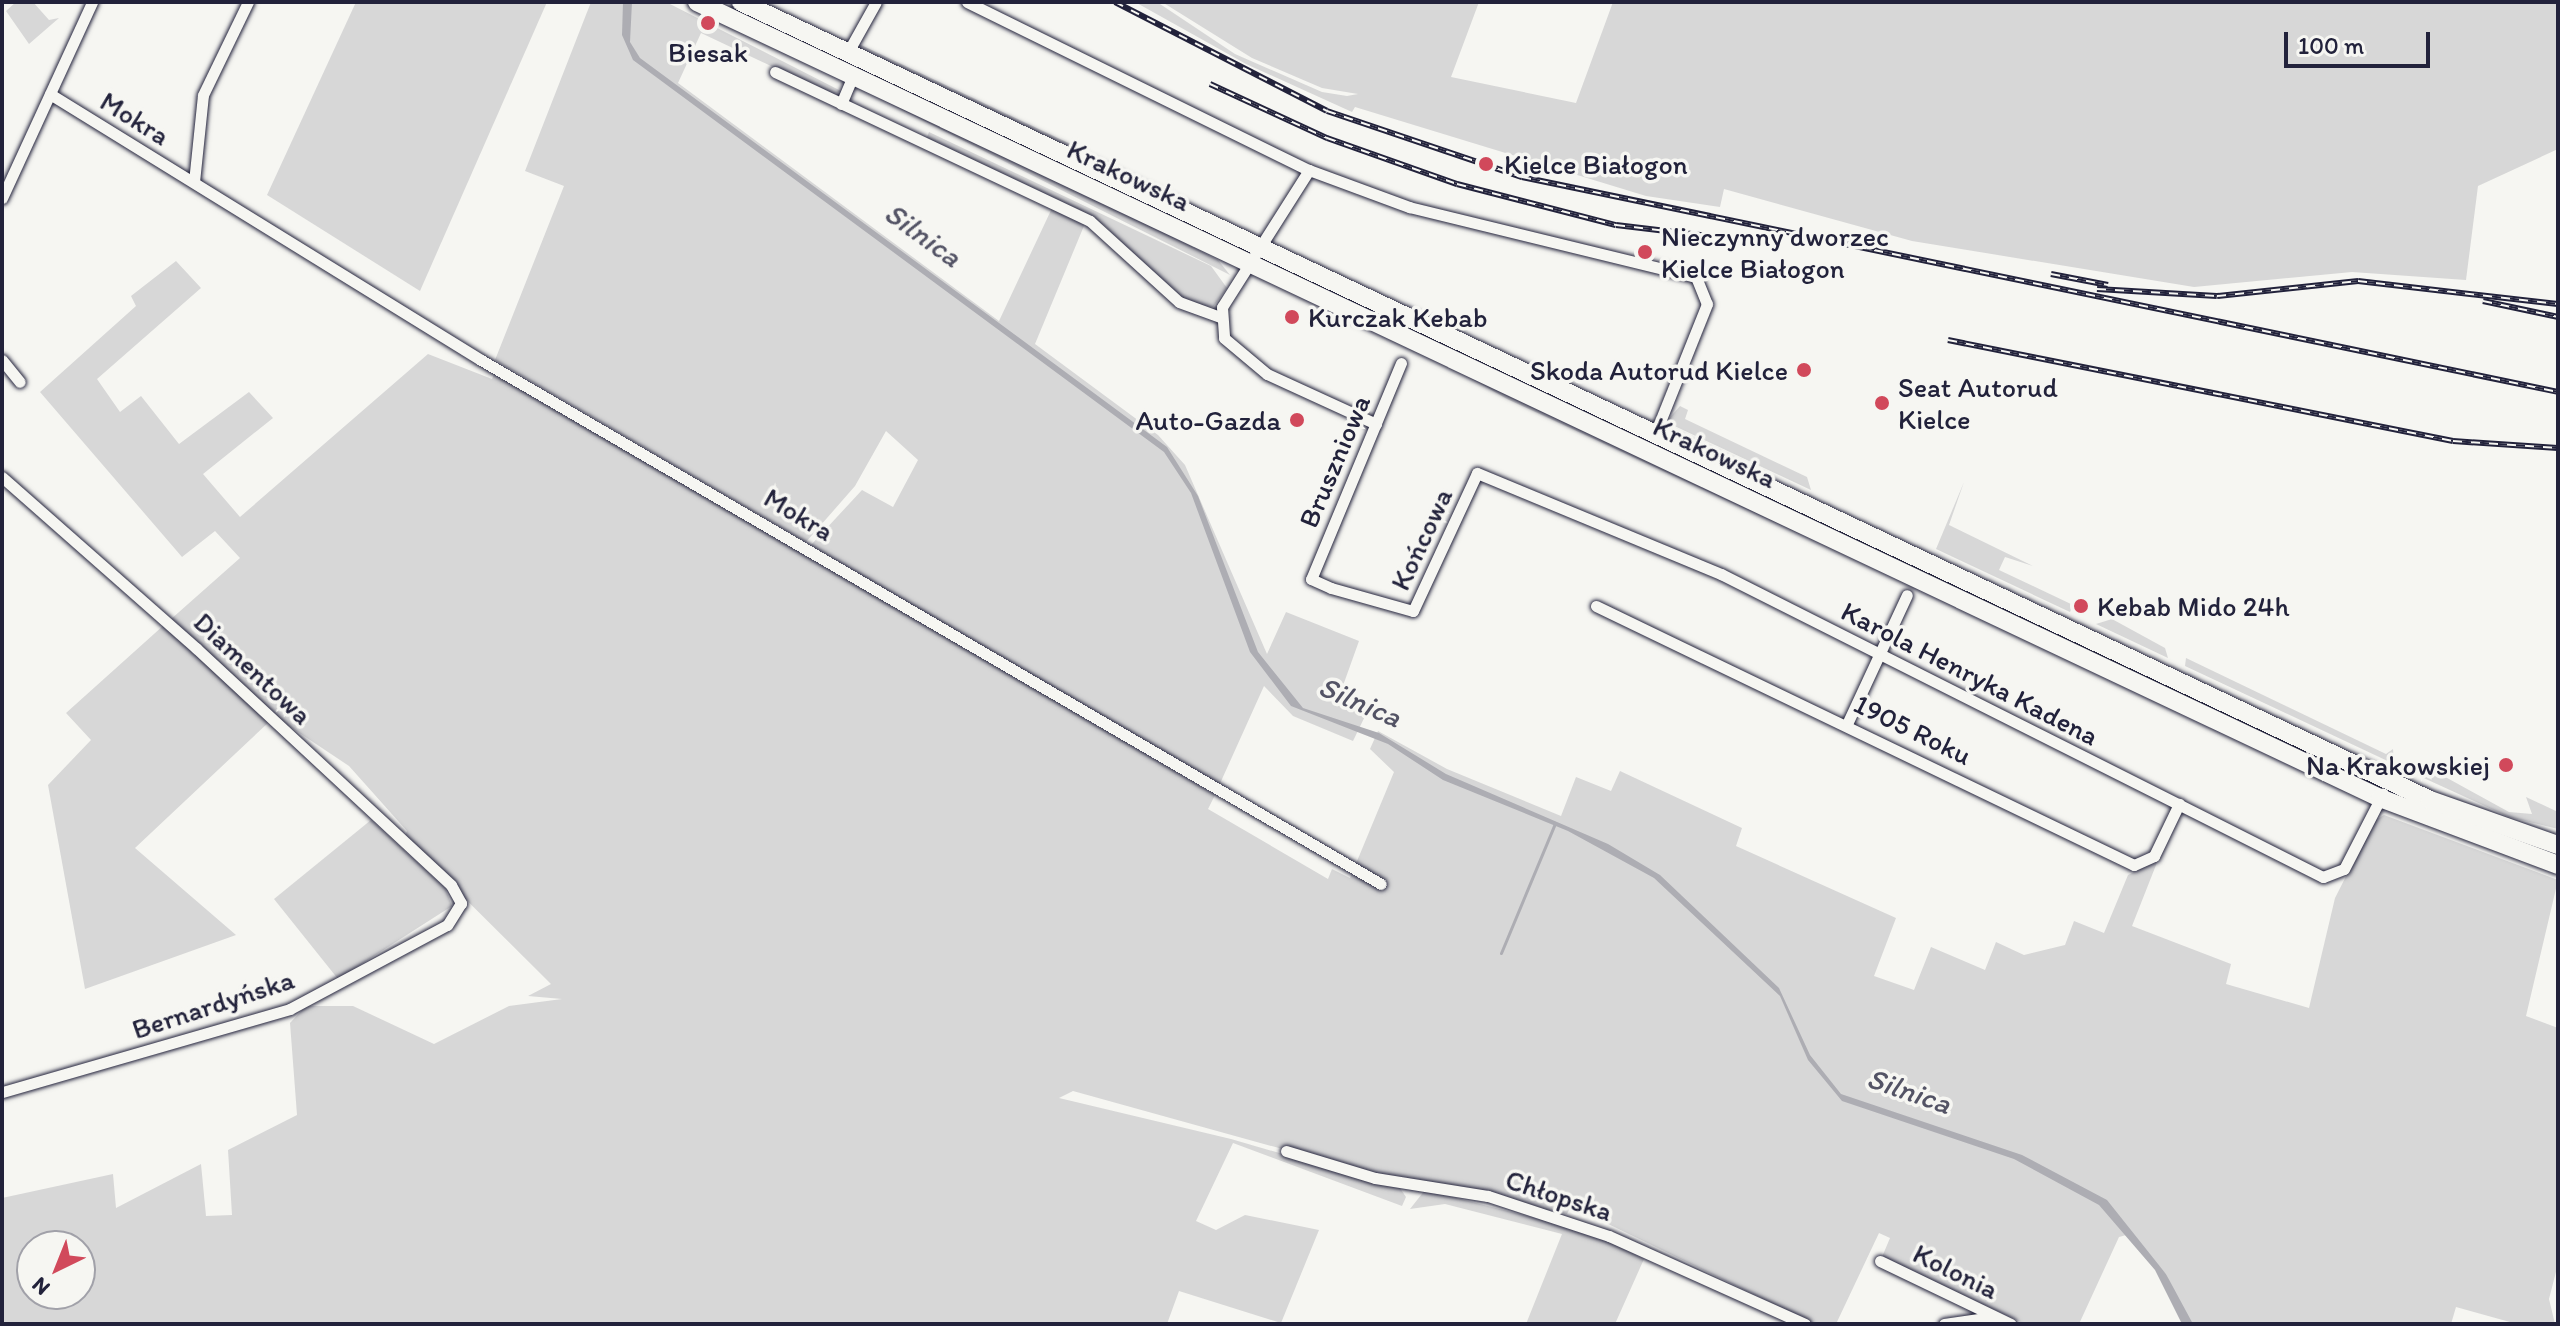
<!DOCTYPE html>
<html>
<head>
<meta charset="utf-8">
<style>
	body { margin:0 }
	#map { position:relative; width:2560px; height:1326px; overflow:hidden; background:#f6f6f2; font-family:Itim,sans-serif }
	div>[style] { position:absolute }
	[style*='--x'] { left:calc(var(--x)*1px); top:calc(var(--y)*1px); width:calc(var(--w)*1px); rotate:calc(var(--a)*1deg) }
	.green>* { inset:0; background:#d7d7d7 }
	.water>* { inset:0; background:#adadb3 }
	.stream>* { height:3px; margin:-1.5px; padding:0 1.5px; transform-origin:1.5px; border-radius:1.5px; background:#adadb3 }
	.roads { filter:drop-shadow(0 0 2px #22223b) drop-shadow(0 0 2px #22223b) }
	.street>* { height:11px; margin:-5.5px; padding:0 5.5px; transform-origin:5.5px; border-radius:5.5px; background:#f6f6f2 }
	.primary>* { height:18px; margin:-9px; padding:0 9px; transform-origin:9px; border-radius:9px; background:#f6f6f2 }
	.rail>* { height:6px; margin-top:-3px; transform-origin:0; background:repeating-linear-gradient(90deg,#f6f6f2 0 9px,#22223b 0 18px); box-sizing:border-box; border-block:2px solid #22223b }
	.dots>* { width:22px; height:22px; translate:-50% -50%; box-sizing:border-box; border:4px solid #f6f6f2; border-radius:50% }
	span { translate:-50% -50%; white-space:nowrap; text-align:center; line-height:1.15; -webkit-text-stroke:7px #f6f6f2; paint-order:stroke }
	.poi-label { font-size:28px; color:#22223b }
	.left { translate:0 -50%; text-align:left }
	.right { translate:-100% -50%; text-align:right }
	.street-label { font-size:28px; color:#22223b }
	.water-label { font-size:30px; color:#535365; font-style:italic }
	.frame { position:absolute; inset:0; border:4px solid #22223b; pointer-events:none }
	.north { position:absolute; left:16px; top:1230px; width:80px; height:80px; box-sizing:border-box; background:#f6f6f2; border:2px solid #a1a1a9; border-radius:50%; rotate:223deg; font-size:22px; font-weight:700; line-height:32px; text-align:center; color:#22223b }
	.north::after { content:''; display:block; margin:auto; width:28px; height:36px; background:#d1495b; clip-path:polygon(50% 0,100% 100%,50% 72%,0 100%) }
	.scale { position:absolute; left:2284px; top:32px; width:146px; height:36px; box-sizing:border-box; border:4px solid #22223b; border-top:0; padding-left:10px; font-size:24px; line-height:28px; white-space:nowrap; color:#22223b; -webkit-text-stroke:6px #f6f6f2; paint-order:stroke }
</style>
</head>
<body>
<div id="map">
	<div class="green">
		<div style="clip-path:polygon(16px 2px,33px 2px,49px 20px,59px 18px,29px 44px,6px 11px)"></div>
		<div style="clip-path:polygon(356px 2px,547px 2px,420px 291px,267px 195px)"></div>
		<div style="clip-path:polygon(591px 2px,666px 2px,841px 91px,832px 95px,701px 33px,678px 83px,999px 321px,1053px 206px,1086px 221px,1035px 344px,1158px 435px,1185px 465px,1267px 654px,1286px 612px,1359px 641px,1340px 694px,1369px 708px,1353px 741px,1293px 716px,1264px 686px,1218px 788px,811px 545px,862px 490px,893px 507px,918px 460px,886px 431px,855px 486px,806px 542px,495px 360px,564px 186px,525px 171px)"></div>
		<div style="clip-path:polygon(1135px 2px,1157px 2px,1235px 54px,1322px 92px,1347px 96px,1358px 94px,1322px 88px,1252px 58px,1162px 2px,1479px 2px,1451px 77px,1576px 103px,1613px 2px,2558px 2px,2558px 149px,2478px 186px,2466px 280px,2352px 272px,2194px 287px,1912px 241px,1724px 189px,1720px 207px,1646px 196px,1355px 107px,1352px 112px,1246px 64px)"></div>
		<div style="clip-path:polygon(859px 44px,1151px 182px,1150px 185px,861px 51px)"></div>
		<div style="clip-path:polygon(857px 87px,1089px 194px,1218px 260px,1230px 275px)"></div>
		<div style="clip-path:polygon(929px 132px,1211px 266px,1227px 288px,1213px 307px,1185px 304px,1104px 225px,926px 140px)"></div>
		<div style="clip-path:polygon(evenodd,176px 261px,201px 288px,97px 379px,120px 412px,141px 396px,179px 444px,249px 392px,273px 418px,203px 474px,240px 517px,428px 354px,492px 379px,497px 368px,1215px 795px,1208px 809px,1328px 879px,1332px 869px,1350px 878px,1394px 772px,1370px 749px,1378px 731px,1447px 769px,1561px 816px,1576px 777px,1611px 791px,1620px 771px,1742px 828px,1736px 846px,1896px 918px,1874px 976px,1914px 990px,1931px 947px,1985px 970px,1996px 942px,2024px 955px,2065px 945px,2074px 921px,2104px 933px,2128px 875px,2158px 860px,2132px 926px,2231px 964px,2226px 984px,2309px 1008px,2335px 898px,2374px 821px,2384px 815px,2558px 880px,2526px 1016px,2558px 1028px,2558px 1264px,2549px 1299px,2555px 1324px,2517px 1324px,2456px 1307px,2451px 1324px,2189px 1324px,2166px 1274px,2130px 1234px,2119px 1237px,2079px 1324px,2025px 1324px,1882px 1257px,1890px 1238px,1879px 1233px,1836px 1324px,1815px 1324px,1571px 1206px,1567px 1214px,1376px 1175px,1073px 1091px,1059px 1098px,1231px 1139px,1400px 1188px,1406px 1197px,1402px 1206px,1233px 1143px,1196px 1221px,1216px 1230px,1245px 1215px,1319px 1230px,1281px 1323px,1179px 1291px,1167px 1324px,2px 1324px,2px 1198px,113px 1174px,116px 1208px,201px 1164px,206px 1216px,232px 1215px,228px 1150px,297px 1115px,290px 1023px,306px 1006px,353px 1006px,434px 1044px,509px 1006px,562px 999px,528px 996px,551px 984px,404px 838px,407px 831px,349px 766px,277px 718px,170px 620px,240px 558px,215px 531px,182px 557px,40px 392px,136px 306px,131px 296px,176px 261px,32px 1246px,80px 1246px,80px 1294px,32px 1294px,32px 1246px)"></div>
		<div style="clip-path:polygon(1354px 304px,1410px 326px,2069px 639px,2028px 623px)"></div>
		<div style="clip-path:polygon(1453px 368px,1939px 598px,1507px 399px)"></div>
		<div style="clip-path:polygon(1680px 406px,1688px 410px,1685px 419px,1807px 477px,1811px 490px,1666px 422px)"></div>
		<div style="clip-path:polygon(1964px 482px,1949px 525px,2033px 566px,2005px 557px,1999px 570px,2073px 605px,2070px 612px,1936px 549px)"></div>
		<div style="clip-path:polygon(2112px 619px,2165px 648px,2168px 658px,2096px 624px)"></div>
		<div style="clip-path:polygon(164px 625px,269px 722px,135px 848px,236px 935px,85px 989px,48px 785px,91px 740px,66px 713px)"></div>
		<div style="clip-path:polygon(2186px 658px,2386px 754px,2393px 749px,2394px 764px,2185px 666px)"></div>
		<div style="clip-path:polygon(2418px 762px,2509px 812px,2532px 814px,2526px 797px,2558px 812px,2558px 829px,2509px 817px,2404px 769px)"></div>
		<div style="clip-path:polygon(371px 820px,445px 888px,452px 906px,338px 979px,274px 899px)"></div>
		<div style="clip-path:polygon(1425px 1190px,1589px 1232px,1644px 1259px,1615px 1324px,1526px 1324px,1562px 1234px,1445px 1204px,1410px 1209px)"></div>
	</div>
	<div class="water">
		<div style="clip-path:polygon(623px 2px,632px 2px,630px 42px,640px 58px,1167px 447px,1198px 496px,1258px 652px,1303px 708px,1379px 733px,1446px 774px,1608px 844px,1660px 875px,1779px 988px,1810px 1055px,1841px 1094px,2022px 1155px,2107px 1200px,2166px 1274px,2193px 1324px,2182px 1324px,2155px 1270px,2099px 1205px,2014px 1159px,1842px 1101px,1808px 1060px,1780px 996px,1654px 878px,1568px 831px,1443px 780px,1388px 744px,1291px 706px,1250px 652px,1191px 493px,1164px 452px,633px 60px,622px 35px)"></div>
	</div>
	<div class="stream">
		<div style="--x:1501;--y:953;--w:141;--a:-67.4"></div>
	</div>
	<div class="roads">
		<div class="street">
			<div style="--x:967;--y:2;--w:381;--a:26.2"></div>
			<div style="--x:1309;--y:170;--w:107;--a:20.3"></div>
			<div style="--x:1409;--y:207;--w:295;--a:13.7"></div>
			<div style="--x:1696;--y:277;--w:29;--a:68"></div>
			<div style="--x:1707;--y:304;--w:140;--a:111.8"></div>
			<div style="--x:848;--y:52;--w:57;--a:-60.8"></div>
			<div style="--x:775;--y:72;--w:348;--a:25.3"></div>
			<div style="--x:1090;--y:221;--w:120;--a:42.3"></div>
			<div style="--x:1179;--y:302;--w:44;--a:20.1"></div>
			<div style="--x:50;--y:94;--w:506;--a:31.68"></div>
			<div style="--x:481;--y:360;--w:1041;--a:30.21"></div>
			<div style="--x:841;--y:104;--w:30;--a:-67"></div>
			<div style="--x:1309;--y:170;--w:162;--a:122.4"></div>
			<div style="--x:1222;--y:307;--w:31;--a:86"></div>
			<div style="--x:1224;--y:338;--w:56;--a:39.9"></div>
			<div style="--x:1267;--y:374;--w:120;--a:24.6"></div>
			<div style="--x:194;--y:182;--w:87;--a:-84.1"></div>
			<div style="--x:203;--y:95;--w:103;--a:-64.2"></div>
			<div style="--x:2;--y:198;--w:216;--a:-65.3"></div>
			<div style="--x:2;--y:360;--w:28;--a:51"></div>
			<div style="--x:1401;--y:363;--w:234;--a:112.6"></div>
			<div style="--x:1311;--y:579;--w:22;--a:24"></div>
			<div style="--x:1331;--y:588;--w:85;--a:15.7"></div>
			<div style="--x:1413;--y:611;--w:152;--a:-65.1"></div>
			<div style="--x:1477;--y:473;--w:264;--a:22.5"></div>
			<div style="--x:1721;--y:574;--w:674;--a:26.72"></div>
			<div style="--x:2323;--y:877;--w:22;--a:-21"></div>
			<div style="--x:2344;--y:869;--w:85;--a:-62.8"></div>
			<div style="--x:2;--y:477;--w:259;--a:41.4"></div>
			<div style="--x:196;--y:648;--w:348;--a:42.9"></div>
			<div style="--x:451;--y:885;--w:21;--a:61"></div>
			<div style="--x:461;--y:903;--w:26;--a:122"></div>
			<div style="--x:447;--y:925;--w:178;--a:151.9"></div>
			<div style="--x:290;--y:1009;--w:300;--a:163.9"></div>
			<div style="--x:1596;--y:606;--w:597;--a:25.71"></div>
			<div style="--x:2134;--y:865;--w:22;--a:-24"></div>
			<div style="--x:2154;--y:856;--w:58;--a:-64.3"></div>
			<div style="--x:1847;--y:724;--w:142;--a:-65.1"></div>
			<div style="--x:1286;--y:1151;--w:93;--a:16.9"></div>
			<div style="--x:1375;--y:1178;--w:114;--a:9.1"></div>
			<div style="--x:1488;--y:1196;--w:127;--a:18.3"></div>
			<div style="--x:1609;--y:1236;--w:215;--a:24.2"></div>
			<div style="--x:1880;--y:1261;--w:145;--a:25.7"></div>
			<div style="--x:1944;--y:1324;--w:49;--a:-8.3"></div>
		</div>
		<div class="primary">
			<div style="--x:697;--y:2;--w:1862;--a:25.31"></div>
			<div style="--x:2380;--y:798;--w:190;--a:20.6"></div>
			<div style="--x:741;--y:2;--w:1868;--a:25.29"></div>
			<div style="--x:2430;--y:800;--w:136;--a:19.4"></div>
		</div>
	</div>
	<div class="rail">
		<div style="--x:1115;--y:2;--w:238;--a:27.2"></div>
		<div style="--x:1327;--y:111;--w:206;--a:18.7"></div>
		<div style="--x:1522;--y:177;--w:1058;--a:11.72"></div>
		<div style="--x:1210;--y:84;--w:129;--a:24.8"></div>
		<div style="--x:1327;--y:138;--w:138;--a:19.5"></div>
		<div style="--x:1457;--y:184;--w:164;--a:14.5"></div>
		<div style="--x:1616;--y:225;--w:93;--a:6.8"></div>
		<div style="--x:2051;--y:274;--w:58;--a:10.9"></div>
		<div style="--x:2097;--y:289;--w:120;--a:3.3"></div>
		<div style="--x:2217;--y:296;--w:142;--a:-6.1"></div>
		<div style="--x:2358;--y:281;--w:201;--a:6.6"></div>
		<div style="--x:2483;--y:301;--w:77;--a:12"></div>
		<div style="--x:1948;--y:340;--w:515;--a:11.31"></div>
		<div style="--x:2453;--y:441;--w:105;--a:3.8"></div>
	</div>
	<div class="dots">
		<div style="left:708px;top:23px;background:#d1495b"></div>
		<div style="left:1486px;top:164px;background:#d1495b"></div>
		<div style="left:1645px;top:252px;background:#d1495b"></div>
		<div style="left:1292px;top:317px;background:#d1495b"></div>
		<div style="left:1804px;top:370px;background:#d1495b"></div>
		<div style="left:1882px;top:403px;background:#d1495b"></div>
		<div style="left:1297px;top:420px;background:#d1495b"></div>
		<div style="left:2081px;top:606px;background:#d1495b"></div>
		<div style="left:2506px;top:765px;background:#d1495b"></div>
	</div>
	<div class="poi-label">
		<span style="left:708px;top:52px">Biesak</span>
		<span class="left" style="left:1504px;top:164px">Kielce Białogon</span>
		<span class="left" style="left:1661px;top:252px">Nieczynny dworzec<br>Kielce Białogon</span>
		<span class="left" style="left:1308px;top:317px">Kurczak Kebab</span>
		<span class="right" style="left:1788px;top:370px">Skoda Autorud Kielce</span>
		<span class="left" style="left:1898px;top:403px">Seat Autorud<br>Kielce</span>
		<span class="right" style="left:1281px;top:420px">Auto-Gazda</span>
		<span class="left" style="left:2097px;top:606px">Kebab Mido 24h</span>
		<span class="right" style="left:2490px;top:765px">Na Krakowskiej</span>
	</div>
	<div class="street-label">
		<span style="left:135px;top:118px;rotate:32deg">Mokra</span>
		<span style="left:1129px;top:175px;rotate:25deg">Krakowska</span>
		<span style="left:1715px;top:452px;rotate:25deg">Krakowska</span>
		<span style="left:1334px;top:461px;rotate:-67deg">Bruszniowa</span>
		<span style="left:799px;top:514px;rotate:31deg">Mokra</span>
		<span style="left:1421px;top:539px;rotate:-65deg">Końcowa</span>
		<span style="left:253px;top:668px;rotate:43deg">Diamentowa</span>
		<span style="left:1970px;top:673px;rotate:27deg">Karola Henryka Kadena</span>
		<span style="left:1913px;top:729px;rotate:26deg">1905 Roku</span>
		<span style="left:213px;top:1004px;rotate:-18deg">Bernardyńska</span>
		<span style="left:1559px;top:1195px;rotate:18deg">Chłopska</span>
		<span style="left:1956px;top:1271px;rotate:26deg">Kolonia</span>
	</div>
	<div class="water-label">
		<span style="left:923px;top:235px;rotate:36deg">Silnica</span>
		<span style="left:1360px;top:702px;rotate:23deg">Silnica</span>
		<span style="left:1909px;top:1091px;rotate:19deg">Silnica</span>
	</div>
	<div class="frame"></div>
	<div class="north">N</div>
	<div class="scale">100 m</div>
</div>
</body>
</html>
